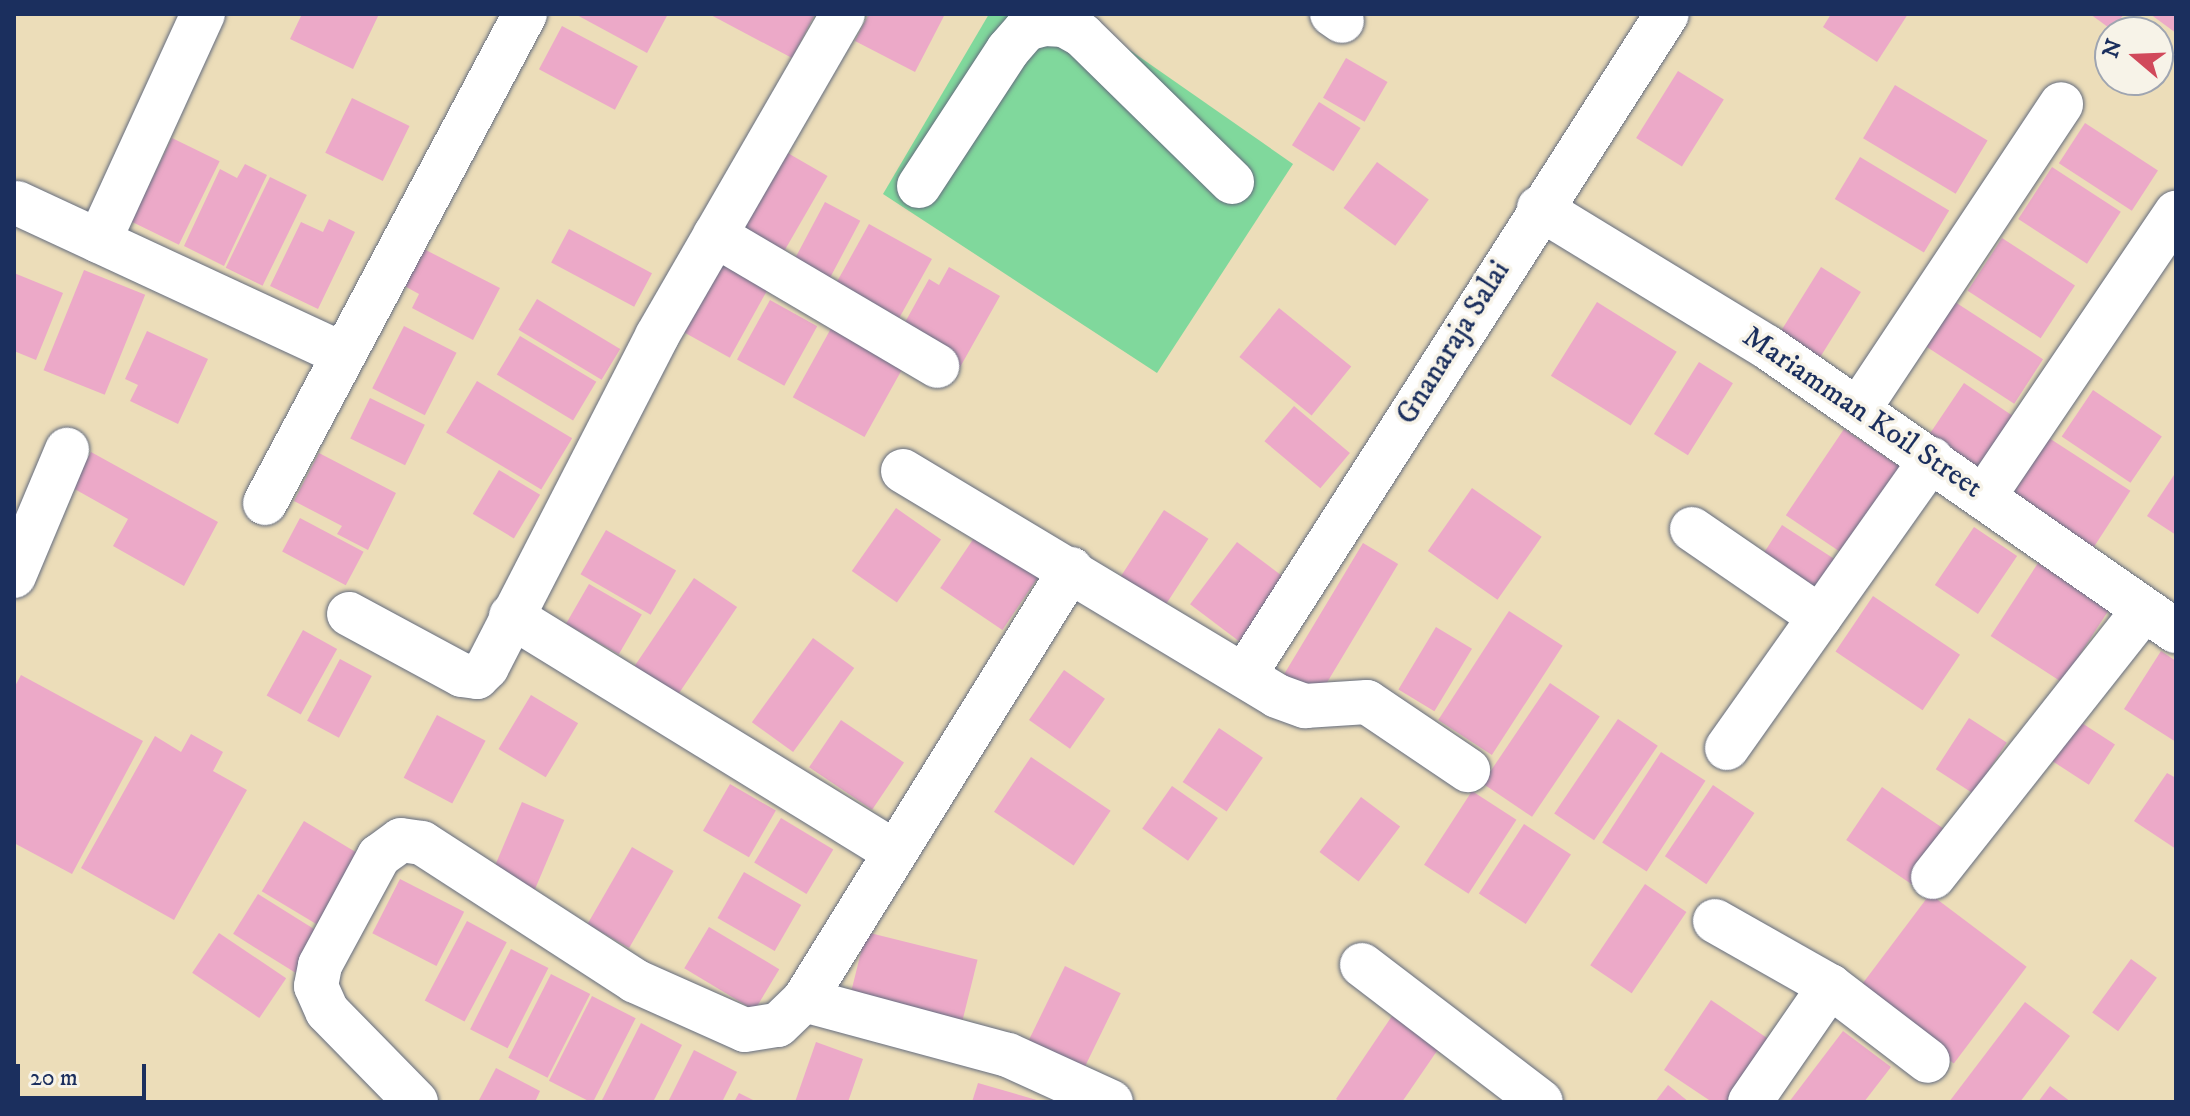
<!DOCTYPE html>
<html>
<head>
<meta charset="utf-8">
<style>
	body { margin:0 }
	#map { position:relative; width:2190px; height:1116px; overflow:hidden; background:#ecddb9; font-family:"IM FELL DW Pica",serif }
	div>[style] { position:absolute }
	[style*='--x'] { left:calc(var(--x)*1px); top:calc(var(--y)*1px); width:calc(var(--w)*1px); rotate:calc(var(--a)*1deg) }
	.green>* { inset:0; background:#80d89c }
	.building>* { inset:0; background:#eca9c8; transform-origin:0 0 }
	.roads { filter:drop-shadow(0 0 2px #646c7e) drop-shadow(0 0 2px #646c7e) }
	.minor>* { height:44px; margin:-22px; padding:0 22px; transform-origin:22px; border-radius:22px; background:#fff }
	span { translate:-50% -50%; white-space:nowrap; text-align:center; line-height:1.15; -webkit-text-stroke:7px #f7f3e8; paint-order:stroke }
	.street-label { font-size:30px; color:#1b2f5e }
	.frame { position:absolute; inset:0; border:16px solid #1b2f5e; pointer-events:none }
	.north { position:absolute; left:2094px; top:16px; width:80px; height:80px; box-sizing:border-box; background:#f7f3e8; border:2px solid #9fa5b1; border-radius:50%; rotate:289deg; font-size:22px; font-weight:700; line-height:32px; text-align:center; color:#1b2f5e }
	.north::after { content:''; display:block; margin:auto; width:28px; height:36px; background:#d1495b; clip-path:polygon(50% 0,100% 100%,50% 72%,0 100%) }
	.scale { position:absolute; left:16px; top:1064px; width:130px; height:36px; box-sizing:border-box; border:4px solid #1b2f5e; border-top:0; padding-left:10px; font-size:24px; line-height:28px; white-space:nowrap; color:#1b2f5e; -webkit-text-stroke:6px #f7f3e8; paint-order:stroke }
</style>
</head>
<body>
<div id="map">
	<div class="green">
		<div style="clip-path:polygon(989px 14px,1078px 14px,1293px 164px,1157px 373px,883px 194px)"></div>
	</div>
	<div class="building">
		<div style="clip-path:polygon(302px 14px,379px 14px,353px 69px,290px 39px)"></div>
		<div style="clip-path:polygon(575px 14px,668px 14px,647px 53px)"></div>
		<div style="clip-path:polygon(709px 14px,815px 14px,792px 58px)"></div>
		<div style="clip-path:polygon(869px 14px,945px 14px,915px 72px,855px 41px)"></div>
		<div style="clip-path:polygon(1831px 14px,1908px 14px,1877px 62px,1823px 27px)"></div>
		<div style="clip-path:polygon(2090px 14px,2124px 14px,2112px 30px)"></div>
		<div style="clip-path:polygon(2150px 14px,2176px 14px,2176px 33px)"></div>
		<div style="left:562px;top:26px;width:86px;height:49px;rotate:28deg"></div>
		<div style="left:1346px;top:58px;width:48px;height:46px;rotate:30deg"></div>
		<div style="left:1678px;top:71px;width:54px;height:79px;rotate:32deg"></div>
		<div style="left:1895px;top:85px;width:108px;height:62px;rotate:31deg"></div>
		<div style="left:352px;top:98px;width:64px;height:61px;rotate:26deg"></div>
		<div style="left:1319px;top:102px;width:49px;height:51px;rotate:32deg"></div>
		<div style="left:2085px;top:123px;width:87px;height:48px;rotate:33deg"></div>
		<div style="left:172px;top:138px;width:53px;height:93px;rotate:26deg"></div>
		<div style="left:786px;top:152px;width:48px;height:98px;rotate:30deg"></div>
		<div style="left:1860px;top:157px;width:104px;height:49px;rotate:31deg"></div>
		<div style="left:1377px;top:162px;width:64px;height:57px;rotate:36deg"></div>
		<div style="clip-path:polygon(245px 164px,267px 175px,224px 266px,184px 246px,220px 169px,237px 178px)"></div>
		<div style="left:2052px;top:167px;width:82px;height:62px;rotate:33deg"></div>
		<div style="left:270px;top:177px;width:41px;height:101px;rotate:26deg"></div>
		<div style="left:825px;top:202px;width:40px;height:71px;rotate:28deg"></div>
		<div style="clip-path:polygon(329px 219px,355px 232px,318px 309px,270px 286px,301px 222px,323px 232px)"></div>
		<div style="left:869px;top:224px;width:72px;height:81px;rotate:29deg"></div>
		<div style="left:569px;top:229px;width:94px;height:38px;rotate:28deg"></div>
		<div style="left:2002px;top:238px;width:87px;height:63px;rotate:33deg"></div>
		<div style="clip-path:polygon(418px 246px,500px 288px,473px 340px,412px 308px,419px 294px,399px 283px)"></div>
		<div style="left:720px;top:262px;width:55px;height:79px;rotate:29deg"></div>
		<div style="clip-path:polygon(949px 267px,1000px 296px,959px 369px,898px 335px,929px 279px,939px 285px)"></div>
		<div style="left:1821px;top:267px;width:47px;height:79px;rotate:32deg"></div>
		<div style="left:84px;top:270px;width:66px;height:108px;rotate:22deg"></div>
		<div style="clip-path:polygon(14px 273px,63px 293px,36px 360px,14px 351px)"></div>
		<div style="left:537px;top:299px;width:97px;height:36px;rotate:31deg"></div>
		<div style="left:770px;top:300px;width:54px;height:68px;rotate:29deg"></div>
		<div style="left:1597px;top:302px;width:94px;height:87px;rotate:32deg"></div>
		<div style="left:1955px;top:302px;width:105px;height:53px;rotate:33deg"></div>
		<div style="left:1279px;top:308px;width:93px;height:63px;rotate:39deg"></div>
		<div style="left:834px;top:323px;width:82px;height:85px;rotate:29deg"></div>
		<div style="left:404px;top:326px;width:59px;height:70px;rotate:27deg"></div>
		<div style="clip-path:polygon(147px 331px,208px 359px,178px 424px,130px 401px,138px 385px,125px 379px)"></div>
		<div style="left:520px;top:336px;width:89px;height:45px;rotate:31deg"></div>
		<div style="left:1699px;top:362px;width:40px;height:85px;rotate:32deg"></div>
		<div style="left:477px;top:381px;width:111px;height:60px;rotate:31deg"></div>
		<div style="left:1964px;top:383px;width:59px;height:69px;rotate:34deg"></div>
		<div style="left:2093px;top:390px;width:83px;height:56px;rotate:34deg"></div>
		<div style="left:370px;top:398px;width:61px;height:45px;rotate:26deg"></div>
		<div style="left:1294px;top:406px;width:73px;height:46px;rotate:40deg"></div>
		<div style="left:1844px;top:429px;width:68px;height:104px;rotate:34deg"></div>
		<div style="left:2049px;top:438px;width:97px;height:70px;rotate:33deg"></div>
		<div style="clip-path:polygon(91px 452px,218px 522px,184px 586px,113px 546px,128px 519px,71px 487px)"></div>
		<div style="clip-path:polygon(319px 453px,396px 493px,368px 550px,337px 534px,342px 526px,294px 501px)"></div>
		<div style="left:499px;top:470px;width:48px;height:51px;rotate:31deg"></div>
		<div style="clip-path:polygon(2176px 472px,2176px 535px,2147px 516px)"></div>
		<div style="left:1472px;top:488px;width:85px;height:77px;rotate:35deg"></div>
		<div style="left:896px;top:508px;width:55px;height:77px;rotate:35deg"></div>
		<div style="left:1164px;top:510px;width:53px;height:80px;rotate:33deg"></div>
		<div style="left:300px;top:518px;width:72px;height:38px;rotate:28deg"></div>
		<div style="left:1782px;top:525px;width:73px;height:53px;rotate:33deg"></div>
		<div style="left:1974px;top:527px;width:52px;height:70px;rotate:34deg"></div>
		<div style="left:606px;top:530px;width:81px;height:51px;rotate:30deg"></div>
		<div style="left:976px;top:535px;width:75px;height:64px;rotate:34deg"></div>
		<div style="left:1237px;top:542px;width:63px;height:78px;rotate:37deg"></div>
		<div style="left:1363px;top:543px;width:41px;height:164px;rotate:31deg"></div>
		<div style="left:2038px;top:563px;width:85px;height:87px;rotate:33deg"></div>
		<div style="left:694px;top:578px;width:52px;height:111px;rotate:34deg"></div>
		<div style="left:589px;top:584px;width:61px;height:46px;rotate:30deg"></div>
		<div style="left:1873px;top:596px;width:105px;height:67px;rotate:34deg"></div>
		<div style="left:1509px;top:611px;width:64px;height:130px;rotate:33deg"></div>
		<div style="left:1436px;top:627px;width:42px;height:73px;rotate:31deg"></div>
		<div style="left:303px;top:630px;width:39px;height:75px;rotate:29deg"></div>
		<div style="left:813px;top:638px;width:51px;height:104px;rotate:36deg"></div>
		<div style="clip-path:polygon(2161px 651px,2176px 661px,2176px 742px,2124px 709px)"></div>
		<div style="left:340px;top:659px;width:36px;height:70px;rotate:28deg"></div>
		<div style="left:1064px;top:670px;width:50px;height:61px;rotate:35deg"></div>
		<div style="clip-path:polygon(21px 675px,143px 741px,72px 874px,14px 843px,14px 688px)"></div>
		<div style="left:1550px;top:683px;width:60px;height:121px;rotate:34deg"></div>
		<div style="left:531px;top:695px;width:55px;height:63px;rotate:31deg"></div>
		<div style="left:2068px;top:714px;width:56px;height:48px;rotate:33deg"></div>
		<div style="left:437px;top:715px;width:55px;height:71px;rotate:28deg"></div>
		<div style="left:1969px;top:718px;width:45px;height:61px;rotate:33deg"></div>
		<div style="left:1618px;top:719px;width:48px;height:114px;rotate:34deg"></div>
		<div style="left:841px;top:720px;width:76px;height:57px;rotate:34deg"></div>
		<div style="left:1219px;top:728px;width:53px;height:65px;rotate:34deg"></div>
		<div style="clip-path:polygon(191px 734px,223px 752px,213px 771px,247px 790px,174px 920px,81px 868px,155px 736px,181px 752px)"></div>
		<div style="left:1661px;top:752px;width:53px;height:108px;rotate:33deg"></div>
		<div style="left:1031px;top:757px;width:96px;height:66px;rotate:34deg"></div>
		<div style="clip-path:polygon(2167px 773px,2176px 778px,2176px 849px,2134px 821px)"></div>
		<div style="left:730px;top:784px;width:53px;height:54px;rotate:30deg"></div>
		<div style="left:1713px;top:785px;width:50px;height:86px;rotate:34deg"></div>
		<div style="left:1172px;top:786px;width:56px;height:52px;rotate:35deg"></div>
		<div style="left:1882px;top:787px;width:79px;height:64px;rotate:34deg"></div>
		<div style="left:1472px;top:791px;width:53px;height:88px;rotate:33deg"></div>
		<div style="left:1361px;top:797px;width:49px;height:69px;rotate:37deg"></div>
		<div style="left:522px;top:802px;width:46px;height:82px;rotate:23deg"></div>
		<div style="left:781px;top:818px;width:61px;height:52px;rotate:31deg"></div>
		<div style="left:304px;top:821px;width:65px;height:82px;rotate:31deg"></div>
		<div style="left:1524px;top:824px;width:56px;height:83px;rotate:33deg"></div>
		<div style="left:632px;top:847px;width:48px;height:89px;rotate:30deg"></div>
		<div style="left:744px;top:872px;width:66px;height:53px;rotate:30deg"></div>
		<div style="left:400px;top:879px;width:72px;height:61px;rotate:27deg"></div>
		<div style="left:1645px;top:884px;width:50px;height:98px;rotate:34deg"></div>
		<div style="left:258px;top:894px;width:74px;height:47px;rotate:32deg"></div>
		<div style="left:1930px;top:894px;width:121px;height:121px;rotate:37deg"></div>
		<div style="left:467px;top:921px;width:45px;height:90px;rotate:28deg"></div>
		<div style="left:709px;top:927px;width:82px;height:48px;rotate:31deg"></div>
		<div style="left:866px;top:932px;width:115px;height:70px;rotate:14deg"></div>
		<div style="left:219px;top:933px;width:81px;height:48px;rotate:34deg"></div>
		<div style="left:511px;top:949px;width:42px;height:90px;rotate:27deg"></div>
		<div style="left:2131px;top:959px;width:32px;height:66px;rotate:36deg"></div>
		<div style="left:1065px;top:966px;width:62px;height:98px;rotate:26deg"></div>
		<div style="left:551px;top:974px;width:44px;height:94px;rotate:27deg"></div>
		<div style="left:592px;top:996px;width:49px;height:95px;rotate:27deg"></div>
		<div style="clip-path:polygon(1711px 1000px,1770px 1040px,1728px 1102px,1712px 1102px,1664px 1070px)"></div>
		<div style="clip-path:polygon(2025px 1002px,2070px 1036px,2020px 1102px,1949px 1102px)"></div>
		<div style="clip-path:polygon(1392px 1016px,1439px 1048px,1402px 1102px,1340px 1102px,1336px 1099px)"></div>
		<div style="clip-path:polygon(641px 1023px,682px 1045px,653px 1102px,601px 1102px)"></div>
		<div style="clip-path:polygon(1843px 1031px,1891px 1067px,1864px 1102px,1789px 1102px)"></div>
		<div style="clip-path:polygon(816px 1042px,863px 1059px,848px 1102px,795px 1102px)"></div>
		<div style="clip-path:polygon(694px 1050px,737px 1072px,722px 1102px,668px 1102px)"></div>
		<div style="clip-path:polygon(496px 1068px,540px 1091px,535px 1102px,478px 1102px)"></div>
		<div style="clip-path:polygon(978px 1083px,1040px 1101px,1040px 1102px,972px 1102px)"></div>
		<div style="clip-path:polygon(1668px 1085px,1689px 1102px,1655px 1102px)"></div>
		<div style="clip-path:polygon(2050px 1086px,2071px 1102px,2038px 1102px)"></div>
		<div style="clip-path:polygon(739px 1093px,757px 1102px,734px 1102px)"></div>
	</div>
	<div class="roads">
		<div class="minor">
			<div style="--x:1332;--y:14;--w:12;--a:35"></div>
			<div style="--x:919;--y:186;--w:163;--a:-56.8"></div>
			<div style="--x:1008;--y:50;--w:28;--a:-49"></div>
			<div style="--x:1026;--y:29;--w:20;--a:-15"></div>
			<div style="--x:1045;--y:24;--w:19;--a:3"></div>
			<div style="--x:1064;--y:25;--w:21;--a:29"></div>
			<div style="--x:1082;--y:35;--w:210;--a:44.4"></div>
			<div style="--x:17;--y:203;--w:359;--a:24.9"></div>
			<div style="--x:1539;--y:208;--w:267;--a:31.4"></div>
			<div style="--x:1767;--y:347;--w:498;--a:34.8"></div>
			<div style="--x:715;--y:235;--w:258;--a:30.5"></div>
			<div style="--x:99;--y:241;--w:250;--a:-65.4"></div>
			<div style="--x:1858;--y:410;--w:367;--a:-56.4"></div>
			<div style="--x:903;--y:471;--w:436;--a:31"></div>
			<div style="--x:1277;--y:696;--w:30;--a:20"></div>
			<div style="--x:1305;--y:706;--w:62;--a:-3.7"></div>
			<div style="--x:1367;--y:702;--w:122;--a:34"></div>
			<div style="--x:1985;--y:495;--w:341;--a:-55.9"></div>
			<div style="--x:265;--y:503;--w:554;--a:-62"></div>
			<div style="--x:1692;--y:529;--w:155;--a:34.5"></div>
			<div style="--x:14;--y:576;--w:137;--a:-67.2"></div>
			<div style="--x:349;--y:614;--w:128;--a:28.4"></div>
			<div style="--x:462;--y:675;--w:15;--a:8"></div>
			<div style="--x:477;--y:677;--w:14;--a:-45"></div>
			<div style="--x:487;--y:667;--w:372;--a:-62.8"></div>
			<div style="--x:657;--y:336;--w:372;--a:-60"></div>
			<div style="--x:511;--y:616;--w:450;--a:31.6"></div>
			<div style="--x:1245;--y:674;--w:783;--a:-57.41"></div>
			<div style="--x:1727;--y:748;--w:354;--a:-54.7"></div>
			<div style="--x:1933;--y:877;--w:340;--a:-51.7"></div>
			<div style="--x:1715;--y:921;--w:132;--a:29.5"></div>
			<div style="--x:1830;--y:986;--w:123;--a:37.4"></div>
			<div style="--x:1362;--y:965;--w:225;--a:37.4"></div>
			<div style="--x:804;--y:1000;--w:211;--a:15.1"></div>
			<div style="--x:1008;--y:1055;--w:113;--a:24.5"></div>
			<div style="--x:416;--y:1102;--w:127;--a:-134.4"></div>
			<div style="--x:327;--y:1011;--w:27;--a:-114"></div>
			<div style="--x:316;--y:986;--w:21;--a:-79"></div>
			<div style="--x:320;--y:965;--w:124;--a:-61.6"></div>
			<div style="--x:379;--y:856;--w:27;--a:-36"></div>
			<div style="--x:401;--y:840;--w:21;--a:8"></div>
			<div style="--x:422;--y:843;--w:254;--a:32.9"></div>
			<div style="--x:635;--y:981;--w:120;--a:24"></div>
			<div style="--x:745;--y:1030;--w:33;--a:-9"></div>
			<div style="--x:778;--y:1025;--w:36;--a:-44"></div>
			<div style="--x:804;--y:1000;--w:507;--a:-58.22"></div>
			<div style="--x:1750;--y:1102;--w:141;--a:-55.4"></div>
		</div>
	</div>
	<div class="street-label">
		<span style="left:1454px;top:343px;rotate:-58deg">Gnanaraja Salai</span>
		<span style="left:1862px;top:413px;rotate:34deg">Mariamman Koil Street</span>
	</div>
	<div class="frame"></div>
	<div class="north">N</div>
	<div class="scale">20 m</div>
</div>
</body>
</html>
